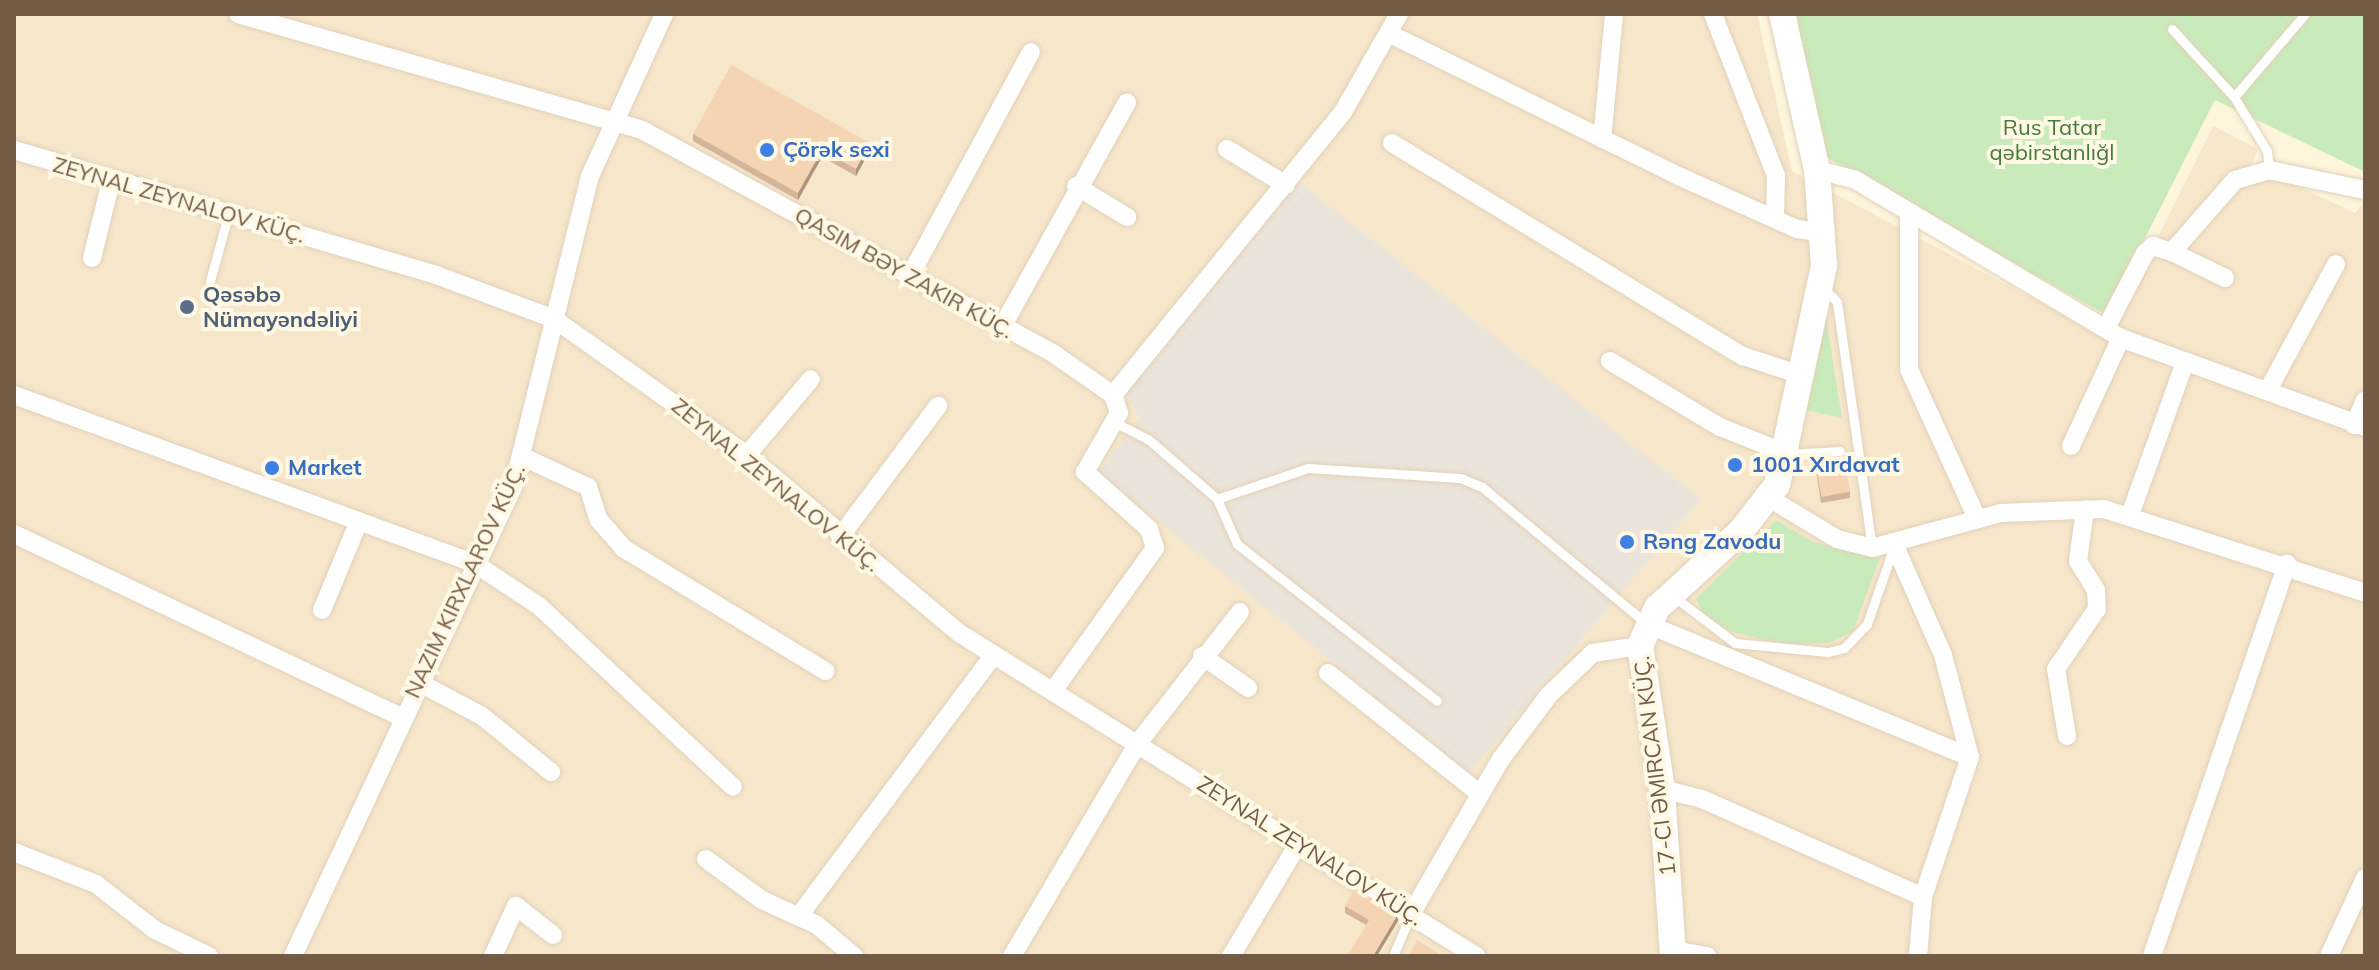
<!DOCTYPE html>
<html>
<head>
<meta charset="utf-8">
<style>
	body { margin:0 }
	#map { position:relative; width:2379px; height:970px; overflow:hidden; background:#fef5dd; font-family:Mulish,sans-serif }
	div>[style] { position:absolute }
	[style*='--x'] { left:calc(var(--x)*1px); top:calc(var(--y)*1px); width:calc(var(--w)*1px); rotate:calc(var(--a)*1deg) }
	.residential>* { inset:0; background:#f6e7cb }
	.industrial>* { inset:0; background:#ebe4da }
	.green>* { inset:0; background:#c9ebbb }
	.roads { filter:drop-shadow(0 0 2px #e2d1b9) drop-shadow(0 0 2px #e2d1b9) }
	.lane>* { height:9px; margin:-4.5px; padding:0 4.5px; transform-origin:4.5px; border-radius:4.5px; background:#fff }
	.street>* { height:18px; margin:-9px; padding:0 9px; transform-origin:9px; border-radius:9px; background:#fff }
	.secondary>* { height:26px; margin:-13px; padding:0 13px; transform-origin:13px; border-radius:13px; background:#fff }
	.wall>* { inset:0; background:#d3b69a }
	.shaded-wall>* { inset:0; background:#ac947d }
	.building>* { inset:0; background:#f5d4b3; transform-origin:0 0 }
	.dots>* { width:22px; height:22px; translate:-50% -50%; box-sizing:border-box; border:4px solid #fff8e5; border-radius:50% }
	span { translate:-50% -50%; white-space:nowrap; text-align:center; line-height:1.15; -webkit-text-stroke:8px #fff8e5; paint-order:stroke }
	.park-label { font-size:22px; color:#477b3b }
	.shop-label { font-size:22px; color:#366cbe; font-weight:700 }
	.left { translate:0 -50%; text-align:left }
	.street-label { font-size:22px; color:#745b44 }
	.service-label { font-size:22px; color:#4e5e75; font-weight:700 }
	.frame { position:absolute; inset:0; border:16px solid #745b44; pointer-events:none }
</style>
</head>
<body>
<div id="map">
	<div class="residential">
		<div style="clip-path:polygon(14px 14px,1757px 14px,1792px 171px,2108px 338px,2213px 126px,2258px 149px,2244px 182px,2283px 179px,2355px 213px,2365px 201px,2365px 956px,14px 956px)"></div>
	</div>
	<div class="industrial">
		<div style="clip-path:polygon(1299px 182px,1701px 499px,1469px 773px,1098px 472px,1140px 418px,1125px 394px)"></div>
	</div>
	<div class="green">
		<div style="clip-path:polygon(1797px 14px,2365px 14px,2365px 172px,2215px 100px,2106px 315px,1810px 148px)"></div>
		<div style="clip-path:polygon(1824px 305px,1842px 418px,1806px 410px)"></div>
		<div style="clip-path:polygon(1776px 520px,1813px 542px,1880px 558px,1853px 631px,1829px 643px,1781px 644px,1729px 631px,1704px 616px,1696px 599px)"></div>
	</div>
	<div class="roads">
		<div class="lane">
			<div style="--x:2172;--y:29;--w:92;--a:47.6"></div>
			<div style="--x:2269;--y:170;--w:19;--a:-96"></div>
			<div style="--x:2267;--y:151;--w:63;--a:-121.4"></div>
			<div style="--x:2234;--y:97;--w:109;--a:-49.5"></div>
			<div style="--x:210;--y:281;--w:68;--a:-74.7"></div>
			<div style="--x:1824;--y:288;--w:19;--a:47"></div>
			<div style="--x:1837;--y:302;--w:248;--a:81.9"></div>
			<div style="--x:1114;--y:422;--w:38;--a:27"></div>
			<div style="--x:1148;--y:439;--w:91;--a:41"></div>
			<div style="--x:1217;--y:499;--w:96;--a:-18.8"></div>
			<div style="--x:1308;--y:468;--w:152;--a:3.8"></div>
			<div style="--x:1460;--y:478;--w:24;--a:22"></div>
			<div style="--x:1482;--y:487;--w:214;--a:39.7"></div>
			<div style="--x:1788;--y:454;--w:52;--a:-3.3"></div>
			<div style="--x:1217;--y:499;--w:49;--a:66"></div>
			<div style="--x:1237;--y:544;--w:254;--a:38.1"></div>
			<div style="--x:1673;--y:596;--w:78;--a:37.2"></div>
			<div style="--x:1735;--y:643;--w:93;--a:5.5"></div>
			<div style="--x:1828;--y:652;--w:16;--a:-14"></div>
			<div style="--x:1844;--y:648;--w:33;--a:-46"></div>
			<div style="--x:1867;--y:624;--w:79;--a:-70.9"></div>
			<div style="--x:1393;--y:956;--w:46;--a:-66.8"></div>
		</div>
		<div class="street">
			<div style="--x:238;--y:14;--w:420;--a:16"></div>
			<div style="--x:642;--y:130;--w:469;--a:28.5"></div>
			<div style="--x:1054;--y:354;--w:72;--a:34.8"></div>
			<div style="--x:1113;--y:395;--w:365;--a:-50.9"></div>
			<div style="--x:1343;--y:112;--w:113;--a:-60.3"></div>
			<div style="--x:1713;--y:14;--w:174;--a:68.7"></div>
			<div style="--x:1776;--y:176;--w:41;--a:91.4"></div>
			<div style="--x:1390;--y:34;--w:317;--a:26.2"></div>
			<div style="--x:1674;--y:174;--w:135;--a:24.1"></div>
			<div style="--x:1797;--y:229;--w:28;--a:8"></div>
			<div style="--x:1602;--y:139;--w:126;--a:-84.5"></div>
			<div style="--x:1392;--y:143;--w:411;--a:31.3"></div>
			<div style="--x:1743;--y:356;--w:61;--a:18.1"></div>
			<div style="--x:1227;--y:149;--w:69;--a:31.4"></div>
			<div style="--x:14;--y:150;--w:440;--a:16.5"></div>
			<div style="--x:436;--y:275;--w:126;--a:20.4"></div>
			<div style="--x:554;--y:319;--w:236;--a:35.2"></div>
			<div style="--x:747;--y:455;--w:277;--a:40"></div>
			<div style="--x:959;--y:633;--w:610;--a:32"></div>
			<div style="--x:1817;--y:170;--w:38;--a:14"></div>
			<div style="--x:1854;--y:179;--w:311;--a:30.8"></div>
			<div style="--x:2121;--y:338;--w:260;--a:20"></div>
			<div style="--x:1076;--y:186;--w:60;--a:31.3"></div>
			<div style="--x:1909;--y:216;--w:153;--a:90"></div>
			<div style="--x:1909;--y:369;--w:164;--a:65.5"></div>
			<div style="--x:2172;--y:252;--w:59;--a:26.1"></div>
			<div style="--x:92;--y:258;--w:79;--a:-76.1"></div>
			<div style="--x:911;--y:274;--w:252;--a:-61.6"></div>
			<div style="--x:1002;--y:327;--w:257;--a:-60.9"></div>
			<div style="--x:2106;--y:328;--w:85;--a:-62.5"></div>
			<div style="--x:2145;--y:253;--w:11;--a:-41"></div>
			<div style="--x:2153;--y:246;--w:20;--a:18"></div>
			<div style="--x:2172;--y:252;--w:96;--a:-48.8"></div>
			<div style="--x:2235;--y:180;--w:35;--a:-16"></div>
			<div style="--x:2269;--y:170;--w:98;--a:11.8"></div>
			<div style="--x:1610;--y:361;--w:128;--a:31"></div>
			<div style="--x:1720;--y:427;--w:73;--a:21.7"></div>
			<div style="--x:2268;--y:390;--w:143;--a:-61.6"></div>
			<div style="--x:14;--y:395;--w:490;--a:20.1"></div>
			<div style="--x:474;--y:563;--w:78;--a:33.5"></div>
			<div style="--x:539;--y:606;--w:265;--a:43"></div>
			<div style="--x:2354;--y:425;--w:27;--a:-66"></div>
			<div style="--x:2071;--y:446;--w:119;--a:-65.2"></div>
			<div style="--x:747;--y:455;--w:99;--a:-49.9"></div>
			<div style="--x:523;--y:457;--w:72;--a:24.8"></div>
			<div style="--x:588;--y:487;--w:35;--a:72"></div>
			<div style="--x:599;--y:520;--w:37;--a:49"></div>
			<div style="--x:623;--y:548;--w:237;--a:31.3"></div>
			<div style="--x:1769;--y:498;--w:79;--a:31.1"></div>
			<div style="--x:1837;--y:539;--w:36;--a:14"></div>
			<div style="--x:1872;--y:548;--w:134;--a:-15.2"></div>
			<div style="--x:2001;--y:513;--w:103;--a:-2.2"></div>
			<div style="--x:2104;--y:509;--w:274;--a:17.8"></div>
			<div style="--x:2130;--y:515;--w:159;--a:-70.2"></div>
			<div style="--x:14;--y:534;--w:429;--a:25.3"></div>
			<div style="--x:840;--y:537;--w:164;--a:-53.2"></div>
			<div style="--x:1894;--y:544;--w:121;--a:66.2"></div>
			<div style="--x:1943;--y:655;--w:106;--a:75.2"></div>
			<div style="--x:1970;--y:757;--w:148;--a:108.6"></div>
			<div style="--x:1923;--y:897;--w:59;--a:94.8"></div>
			<div style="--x:322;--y:610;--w:96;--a:-67.4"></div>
			<div style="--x:1647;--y:624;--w:349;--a:22.4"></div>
			<div style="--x:1202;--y:656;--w:56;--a:34.8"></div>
			<div style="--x:1328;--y:673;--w:194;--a:38.5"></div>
			<div style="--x:418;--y:682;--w:72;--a:28"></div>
			<div style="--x:482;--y:716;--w:89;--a:39.1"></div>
			<div style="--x:1053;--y:691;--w:176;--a:-54.5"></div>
			<div style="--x:1155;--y:548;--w:20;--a:-108"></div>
			<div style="--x:1149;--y:529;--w:86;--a:-138.3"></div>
			<div style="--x:1085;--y:472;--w:68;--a:-60"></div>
			<div style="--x:1119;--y:413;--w:19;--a:-108"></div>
			<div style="--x:2067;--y:736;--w:68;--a:-99.3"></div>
			<div style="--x:2056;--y:669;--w:73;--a:-55.7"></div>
			<div style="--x:2097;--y:609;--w:19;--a:-93"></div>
			<div style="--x:2096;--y:590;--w:34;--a:-122"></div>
			<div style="--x:2078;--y:561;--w:52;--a:-82.3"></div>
			<div style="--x:1662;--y:789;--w:41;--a:14"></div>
			<div style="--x:1702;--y:799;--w:242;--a:23.9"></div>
			<div style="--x:14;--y:852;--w:88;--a:21.3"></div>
			<div style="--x:96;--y:884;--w:75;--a:37.9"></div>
			<div style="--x:155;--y:930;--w:60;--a:25.7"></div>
			<div style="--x:706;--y:859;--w:69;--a:36.2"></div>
			<div style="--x:762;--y:900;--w:60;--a:24.4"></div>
			<div style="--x:817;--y:925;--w:48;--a:40"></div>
			<div style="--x:1411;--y:914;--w:179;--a:-59.9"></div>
			<div style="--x:1501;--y:759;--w:80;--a:-53.1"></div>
			<div style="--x:1549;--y:695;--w:61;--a:-43.7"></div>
			<div style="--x:1593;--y:653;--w:48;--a:-8.5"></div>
			<div style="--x:799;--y:916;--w:324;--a:-53.3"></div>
			<div style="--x:1673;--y:950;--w:35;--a:10"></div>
			<div style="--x:293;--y:956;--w:518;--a:-64.87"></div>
			<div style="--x:513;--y:487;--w:320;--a:-76.1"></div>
			<div style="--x:590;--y:176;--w:178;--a:-65.4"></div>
			<div style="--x:493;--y:956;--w:55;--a:-65.3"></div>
			<div style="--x:516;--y:906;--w:47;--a:38.1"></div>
			<div style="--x:1012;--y:956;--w:247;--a:-59.4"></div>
			<div style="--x:1138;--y:743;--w:166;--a:-52.1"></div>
			<div style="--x:1231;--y:956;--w:131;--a:-59.1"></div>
			<div style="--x:2152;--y:956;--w:415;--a:-71"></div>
			<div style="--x:2329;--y:956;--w:86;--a:-65.2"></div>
		</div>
		<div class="secondary">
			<div style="--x:1673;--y:956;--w:167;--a:-93.8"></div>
			<div style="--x:1662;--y:789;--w:145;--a:-98.7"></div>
			<div style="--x:1640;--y:646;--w:42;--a:-65.9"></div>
			<div style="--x:1657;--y:608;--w:114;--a:-42.5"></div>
			<div style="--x:1741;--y:531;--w:58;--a:-52"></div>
			<div style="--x:1777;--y:485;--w:225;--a:-77.9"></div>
			<div style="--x:1824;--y:265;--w:95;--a:-94.2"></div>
			<div style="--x:1817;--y:170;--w:160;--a:-102.6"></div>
		</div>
	</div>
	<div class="wall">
		<div style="clip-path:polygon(693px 134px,870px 150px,856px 176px,822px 157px,798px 200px,693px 141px)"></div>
		<div style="clip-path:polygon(1815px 465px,1850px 491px,1850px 498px,1821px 503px)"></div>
		<div style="clip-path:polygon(1345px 906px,1398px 921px,1366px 925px,1345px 913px)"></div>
	</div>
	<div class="shaded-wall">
		<div style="clip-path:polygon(870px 143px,870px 150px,856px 176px,856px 169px)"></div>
		<div style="clip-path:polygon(822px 150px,822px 157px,798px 200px,798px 193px)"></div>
		<div style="clip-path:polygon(1398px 914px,1398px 921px,1377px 956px,1373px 956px)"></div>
	</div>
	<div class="building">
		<div style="clip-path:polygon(731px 65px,870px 143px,856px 169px,822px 150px,798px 193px,693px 134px)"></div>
		<div style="left:1844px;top:460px;width:32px;height:29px;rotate:79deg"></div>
		<div style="clip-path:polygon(1355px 888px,1398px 914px,1373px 956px,1347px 956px,1369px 920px,1345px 906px)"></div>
		<div style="clip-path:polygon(1417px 940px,1443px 956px,1408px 956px)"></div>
	</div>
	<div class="dots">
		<div style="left:767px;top:150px;background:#3f7fe0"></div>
		<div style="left:187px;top:307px;background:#5c6f8a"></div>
		<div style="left:1735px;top:465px;background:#3f7fe0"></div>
		<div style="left:272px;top:468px;background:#3f7fe0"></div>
		<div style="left:1627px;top:542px;background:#3f7fe0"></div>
	</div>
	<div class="park-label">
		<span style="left:2052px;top:140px">Rus Tatar<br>qəbirstanlığl</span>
	</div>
	<div class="shop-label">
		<span class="left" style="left:783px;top:150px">Çörək sexi</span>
		<span class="left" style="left:1751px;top:465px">1001 Xırdavat</span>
		<span class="left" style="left:288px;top:468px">Market</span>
		<span class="left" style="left:1643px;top:542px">Rəng Zavodu</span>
	</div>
	<div class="street-label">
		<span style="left:179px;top:200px;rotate:16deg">ZEYNAL ZEYNALOV KÜÇ.</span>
		<span style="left:904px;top:273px;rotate:29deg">QASIM BƏY ZAKIR KÜÇ.</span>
		<span style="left:776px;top:485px;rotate:39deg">ZEYNAL ZEYNALOV KÜÇ.</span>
		<span style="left:465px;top:581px;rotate:-65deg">NAZIM KIRXLAROV KÜÇ.</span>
		<span style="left:1655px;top:766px;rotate:-97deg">17-CI ƏMIRCAN KÜÇ.</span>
		<span style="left:1310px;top:851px;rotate:32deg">ZEYNAL ZEYNALOV KÜÇ.</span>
	</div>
	<div class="service-label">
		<span class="left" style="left:203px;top:307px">Qəsəbə<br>Nümayəndəliyi</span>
	</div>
	<div class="frame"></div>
</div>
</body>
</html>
